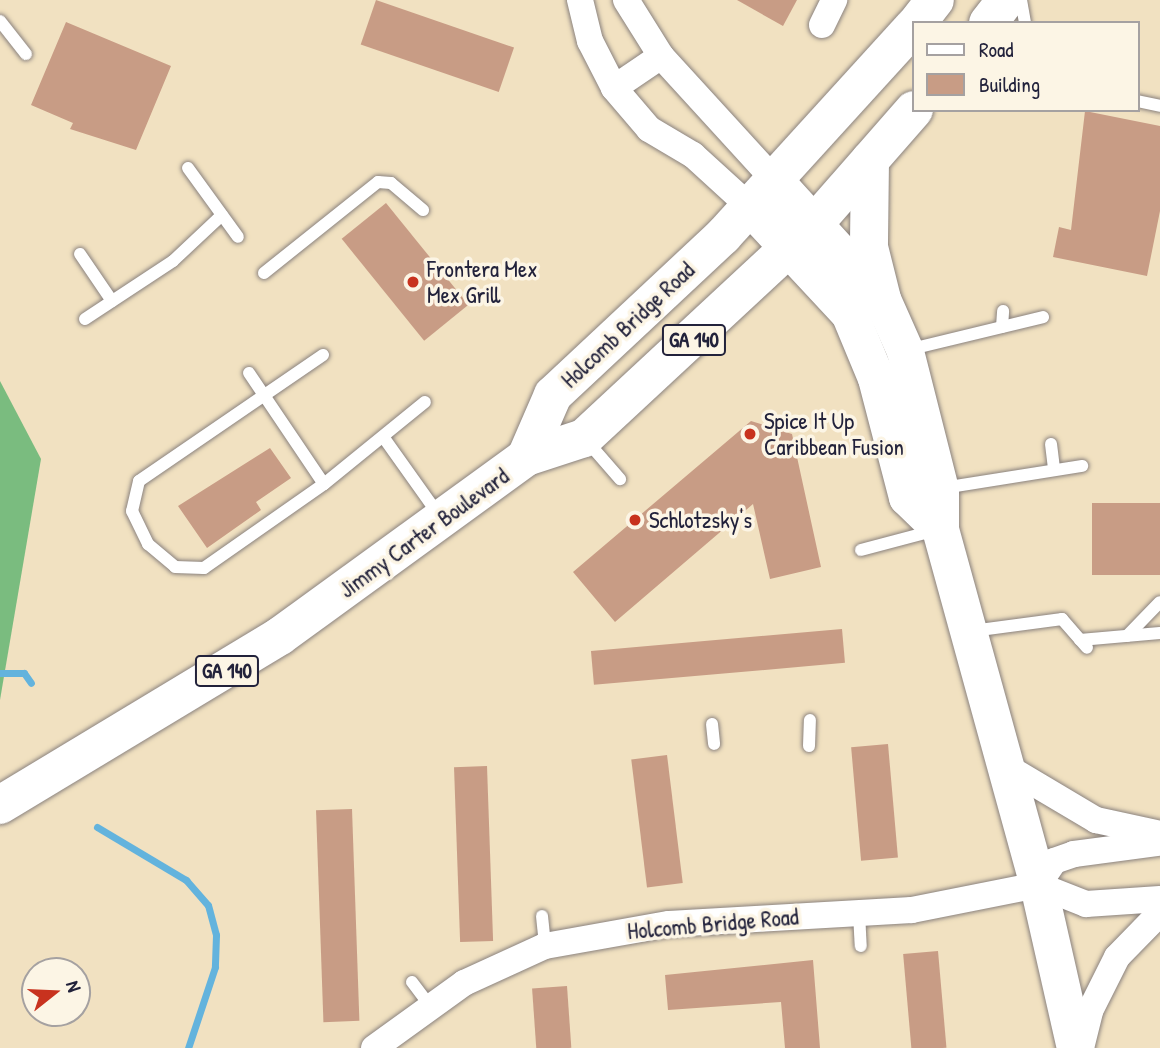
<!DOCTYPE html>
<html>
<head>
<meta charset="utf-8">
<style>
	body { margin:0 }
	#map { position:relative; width:1160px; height:1048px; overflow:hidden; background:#f1e1c1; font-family:"Patrick Hand",sans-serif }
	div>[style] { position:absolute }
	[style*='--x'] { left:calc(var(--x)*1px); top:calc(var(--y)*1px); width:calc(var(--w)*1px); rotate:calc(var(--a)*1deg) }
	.forest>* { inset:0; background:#7abc7f }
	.stream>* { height:7px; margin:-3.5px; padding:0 3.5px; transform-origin:3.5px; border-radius:3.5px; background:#63b3dd }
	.building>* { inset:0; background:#c89c85; transform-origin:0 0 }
	.roads { filter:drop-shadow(0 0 2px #8a827e) drop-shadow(0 0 2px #8a827e) }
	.lane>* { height:12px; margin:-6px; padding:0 6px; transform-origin:6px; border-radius:6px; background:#fff }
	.street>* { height:26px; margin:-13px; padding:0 13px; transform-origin:13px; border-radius:13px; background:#fff }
	.secondary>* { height:37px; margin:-18.5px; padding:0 18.5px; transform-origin:18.5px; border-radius:18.5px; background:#fff }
	.primary>* { height:38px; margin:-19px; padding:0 19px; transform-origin:19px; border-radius:19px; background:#fff }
	.dots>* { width:19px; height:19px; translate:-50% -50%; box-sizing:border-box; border:4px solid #fcf5e5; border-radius:50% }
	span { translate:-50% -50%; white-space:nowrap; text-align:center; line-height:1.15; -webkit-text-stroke:7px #fcf5e5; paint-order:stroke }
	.shield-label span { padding:2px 5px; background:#fcf5e5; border:2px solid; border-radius:5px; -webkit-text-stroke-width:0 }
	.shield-label { font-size:21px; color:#22223b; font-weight:700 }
	.poi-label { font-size:23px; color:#22223b }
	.left { translate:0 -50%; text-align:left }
	.street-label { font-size:23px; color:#22223b }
	.legend { position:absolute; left:912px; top:21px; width:228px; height:91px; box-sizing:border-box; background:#fcf5e5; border:2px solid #a5a1a1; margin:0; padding:9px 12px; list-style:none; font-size:21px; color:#22223b }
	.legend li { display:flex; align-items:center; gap:14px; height:35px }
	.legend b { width:35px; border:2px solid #a5a1a1 }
	.north { position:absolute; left:21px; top:957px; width:70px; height:70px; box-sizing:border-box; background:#fcf5e5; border:2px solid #a5a1a1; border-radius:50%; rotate:72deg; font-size:19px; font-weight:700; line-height:28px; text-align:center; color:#22223b }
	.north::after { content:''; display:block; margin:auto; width:24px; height:32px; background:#c8321e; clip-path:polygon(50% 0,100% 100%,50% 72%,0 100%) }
</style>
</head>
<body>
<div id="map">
	<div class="forest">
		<div style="clip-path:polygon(0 381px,41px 459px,0 700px)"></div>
	</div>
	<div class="stream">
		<div style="--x:0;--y:673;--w:24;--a:0"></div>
		<div style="--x:24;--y:673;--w:12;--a:55"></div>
		<div style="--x:97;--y:827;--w:104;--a:30.8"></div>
		<div style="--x:186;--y:880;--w:33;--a:49"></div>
		<div style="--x:208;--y:905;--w:31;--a:75"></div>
		<div style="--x:216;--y:935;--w:32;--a:92"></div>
		<div style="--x:215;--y:967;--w:85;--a:108.4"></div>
	</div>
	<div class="building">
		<div style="left:376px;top:0;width:146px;height:47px;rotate:19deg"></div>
		<div style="clip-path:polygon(737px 0,797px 0,783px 26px)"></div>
		<div style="clip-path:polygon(66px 22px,171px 66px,136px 150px,70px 129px,73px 123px,31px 105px)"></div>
		<div style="clip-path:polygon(1085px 111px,1160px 126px,1160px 211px,1147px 276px,1053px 257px,1059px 227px,1071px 230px)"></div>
		<div style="left:386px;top:203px;width:131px;height:57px;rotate:51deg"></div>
		<div style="clip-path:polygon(751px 421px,792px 434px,821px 567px,770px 579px,753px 504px,615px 622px,573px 572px)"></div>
		<div style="clip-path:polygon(270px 448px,291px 478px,256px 502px,261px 510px,207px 548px,178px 506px)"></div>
		<div style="left:1160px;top:503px;width:72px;height:68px;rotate:90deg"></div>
		<div style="left:842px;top:629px;width:34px;height:252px;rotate:85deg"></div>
		<div style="left:888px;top:744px;width:114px;height:37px;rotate:85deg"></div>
		<div style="left:667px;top:755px;width:129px;height:36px;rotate:83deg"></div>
		<div style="left:487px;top:766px;width:175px;height:33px;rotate:88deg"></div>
		<div style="left:352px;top:809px;width:212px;height:36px;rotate:88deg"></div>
		<div style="left:938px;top:951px;width:97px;height:35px;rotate:85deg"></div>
		<div style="clip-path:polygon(813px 960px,820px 1048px,785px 1048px,781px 1002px,668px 1010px,665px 975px)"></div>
		<div style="left:567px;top:986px;width:62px;height:35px;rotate:86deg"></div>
	</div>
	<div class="roads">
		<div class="lane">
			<div style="--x:1021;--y:0;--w:23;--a:80"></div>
			<div style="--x:0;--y:21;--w:42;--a:51.8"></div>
			<div style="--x:1137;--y:101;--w:24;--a:12"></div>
			<div style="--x:188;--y:168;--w:85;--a:54.1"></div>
			<div style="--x:80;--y:254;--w:57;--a:55.8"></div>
			<div style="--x:264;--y:273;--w:146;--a:-38.6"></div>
			<div style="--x:378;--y:182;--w:13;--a:4"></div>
			<div style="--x:391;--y:183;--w:42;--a:40.2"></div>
			<div style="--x:85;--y:319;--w:105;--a:-33.4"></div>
			<div style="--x:173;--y:261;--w:67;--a:-43.2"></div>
			<div style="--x:1002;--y:327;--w:16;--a:-86"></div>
			<div style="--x:907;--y:350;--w:140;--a:-13.6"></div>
			<div style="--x:323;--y:355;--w:223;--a:145.6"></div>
			<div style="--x:139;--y:481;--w:31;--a:103"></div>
			<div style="--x:132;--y:511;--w:37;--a:64"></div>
			<div style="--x:148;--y:544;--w:35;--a:40"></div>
			<div style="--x:175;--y:567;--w:29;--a:2"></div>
			<div style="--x:204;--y:568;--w:146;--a:-35"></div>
			<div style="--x:324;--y:484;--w:130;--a:-39.1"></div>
			<div style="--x:249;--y:373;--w:134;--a:56"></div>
			<div style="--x:384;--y:438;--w:93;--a:54.6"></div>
			<div style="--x:586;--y:440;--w:52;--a:48.9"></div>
			<div style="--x:1051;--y:444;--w:26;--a:83"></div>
			<div style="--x:943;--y:488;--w:141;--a:-9"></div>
			<div style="--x:861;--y:550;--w:74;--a:-14.8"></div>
			<div style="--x:972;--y:631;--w:91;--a:-7.6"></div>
			<div style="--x:1062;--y:619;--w:38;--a:49"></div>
			<div style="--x:1127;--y:636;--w:47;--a:-45.9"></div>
			<div style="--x:1080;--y:640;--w:80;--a:-5"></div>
			<div style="--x:712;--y:724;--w:20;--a:84"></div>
			<div style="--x:809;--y:746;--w:26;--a:-88"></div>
			<div style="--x:859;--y:913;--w:33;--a:87"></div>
			<div style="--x:542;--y:916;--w:30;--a:84"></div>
			<div style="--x:412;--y:982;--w:31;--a:53"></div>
		</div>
		<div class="street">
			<div style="--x:580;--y:0;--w:42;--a:76.3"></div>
			<div style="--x:590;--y:41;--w:53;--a:62.9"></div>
			<div style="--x:614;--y:88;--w:54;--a:49.5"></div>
			<div style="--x:649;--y:129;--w:51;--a:30.6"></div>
			<div style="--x:693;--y:155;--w:77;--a:42.4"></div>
			<div style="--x:626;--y:0;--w:66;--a:58"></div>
			<div style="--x:661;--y:56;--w:169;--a:47.6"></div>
			<div style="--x:822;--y:25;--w:28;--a:-64"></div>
			<div style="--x:614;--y:88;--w:57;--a:-34.2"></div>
			<div style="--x:1005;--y:766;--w:106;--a:30.7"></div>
			<div style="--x:1096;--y:820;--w:66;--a:12.3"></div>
			<div style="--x:1038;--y:885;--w:29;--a:-56"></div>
			<div style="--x:1054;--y:861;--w:21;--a:-19"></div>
			<div style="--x:1074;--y:854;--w:85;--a:-7.5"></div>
			<div style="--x:1038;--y:885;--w:52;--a:21.6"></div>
			<div style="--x:1086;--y:904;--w:74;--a:-3.9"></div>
			<div style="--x:374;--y:1048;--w:111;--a:-35.8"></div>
			<div style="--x:464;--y:983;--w:89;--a:-24.6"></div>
			<div style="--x:545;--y:946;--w:126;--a:-10.1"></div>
			<div style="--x:669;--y:924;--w:243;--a:-3.3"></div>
			<div style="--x:912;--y:910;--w:128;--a:-11.2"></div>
			<div style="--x:1081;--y:1048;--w:38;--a:-76"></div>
			<div style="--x:1090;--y:1011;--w:60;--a:-63.4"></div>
			<div style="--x:1117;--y:957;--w:62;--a:-45.7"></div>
		</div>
		<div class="secondary">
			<div style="--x:775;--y:181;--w:159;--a:47.8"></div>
			<div style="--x:882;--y:299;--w:57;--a:66.1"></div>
			<div style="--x:905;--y:351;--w:142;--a:75.8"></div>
			<div style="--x:940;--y:489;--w:40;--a:90"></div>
			<div style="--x:940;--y:529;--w:369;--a:74.6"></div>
			<div style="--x:1038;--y:885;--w:167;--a:77.2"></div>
			<div style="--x:750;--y:207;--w:145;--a:47"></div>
			<div style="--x:849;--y:313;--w:70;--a:67.4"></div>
			<div style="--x:876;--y:378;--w:123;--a:75.4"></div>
			<div style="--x:907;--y:497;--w:46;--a:44.1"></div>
		</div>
		<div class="primary">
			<div style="--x:917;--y:23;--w:29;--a:-52"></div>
			<div style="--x:988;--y:23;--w:29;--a:-52"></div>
			<div style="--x:870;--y:160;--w:87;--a:90.7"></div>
			<div style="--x:869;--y:247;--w:54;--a:76"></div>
			<div style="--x:526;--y:457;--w:68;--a:-66.5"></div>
			<div style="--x:553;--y:395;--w:233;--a:-43.1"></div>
			<div style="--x:723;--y:236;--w:282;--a:-47.7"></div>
			<div style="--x:0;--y:805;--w:327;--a:-31.1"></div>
			<div style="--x:280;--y:636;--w:304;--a:-36"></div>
			<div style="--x:526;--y:457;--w:61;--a:-18.1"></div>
			<div style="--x:584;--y:438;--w:316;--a:-42.9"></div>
			<div style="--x:815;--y:223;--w:150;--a:-48.8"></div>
		</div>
	</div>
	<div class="dots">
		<div style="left:413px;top:282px;background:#c8321e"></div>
		<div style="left:750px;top:434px;background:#c8321e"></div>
		<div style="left:635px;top:520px;background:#c8321e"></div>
	</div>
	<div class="shield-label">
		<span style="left:694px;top:340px">GA 140</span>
		<span style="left:227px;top:671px">GA 140</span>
	</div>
	<div class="poi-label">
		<span class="left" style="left:427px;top:282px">Frontera Mex<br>Mex Grill</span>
		<span class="left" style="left:764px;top:434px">Spice It Up<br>Caribbean Fusion</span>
		<span class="left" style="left:649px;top:520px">Schlotzsky's</span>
	</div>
	<div class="street-label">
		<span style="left:628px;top:325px;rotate:-43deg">Holcomb Bridge Road</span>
		<span style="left:424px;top:533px;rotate:-36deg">Jimmy Carter Boulevard</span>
		<span style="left:713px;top:924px;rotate:-5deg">Holcomb Bridge Road</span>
	</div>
	<ul class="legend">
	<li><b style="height:9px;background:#fff"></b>Road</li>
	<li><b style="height:19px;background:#c89c85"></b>Building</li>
	</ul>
	<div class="north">N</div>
</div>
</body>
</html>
